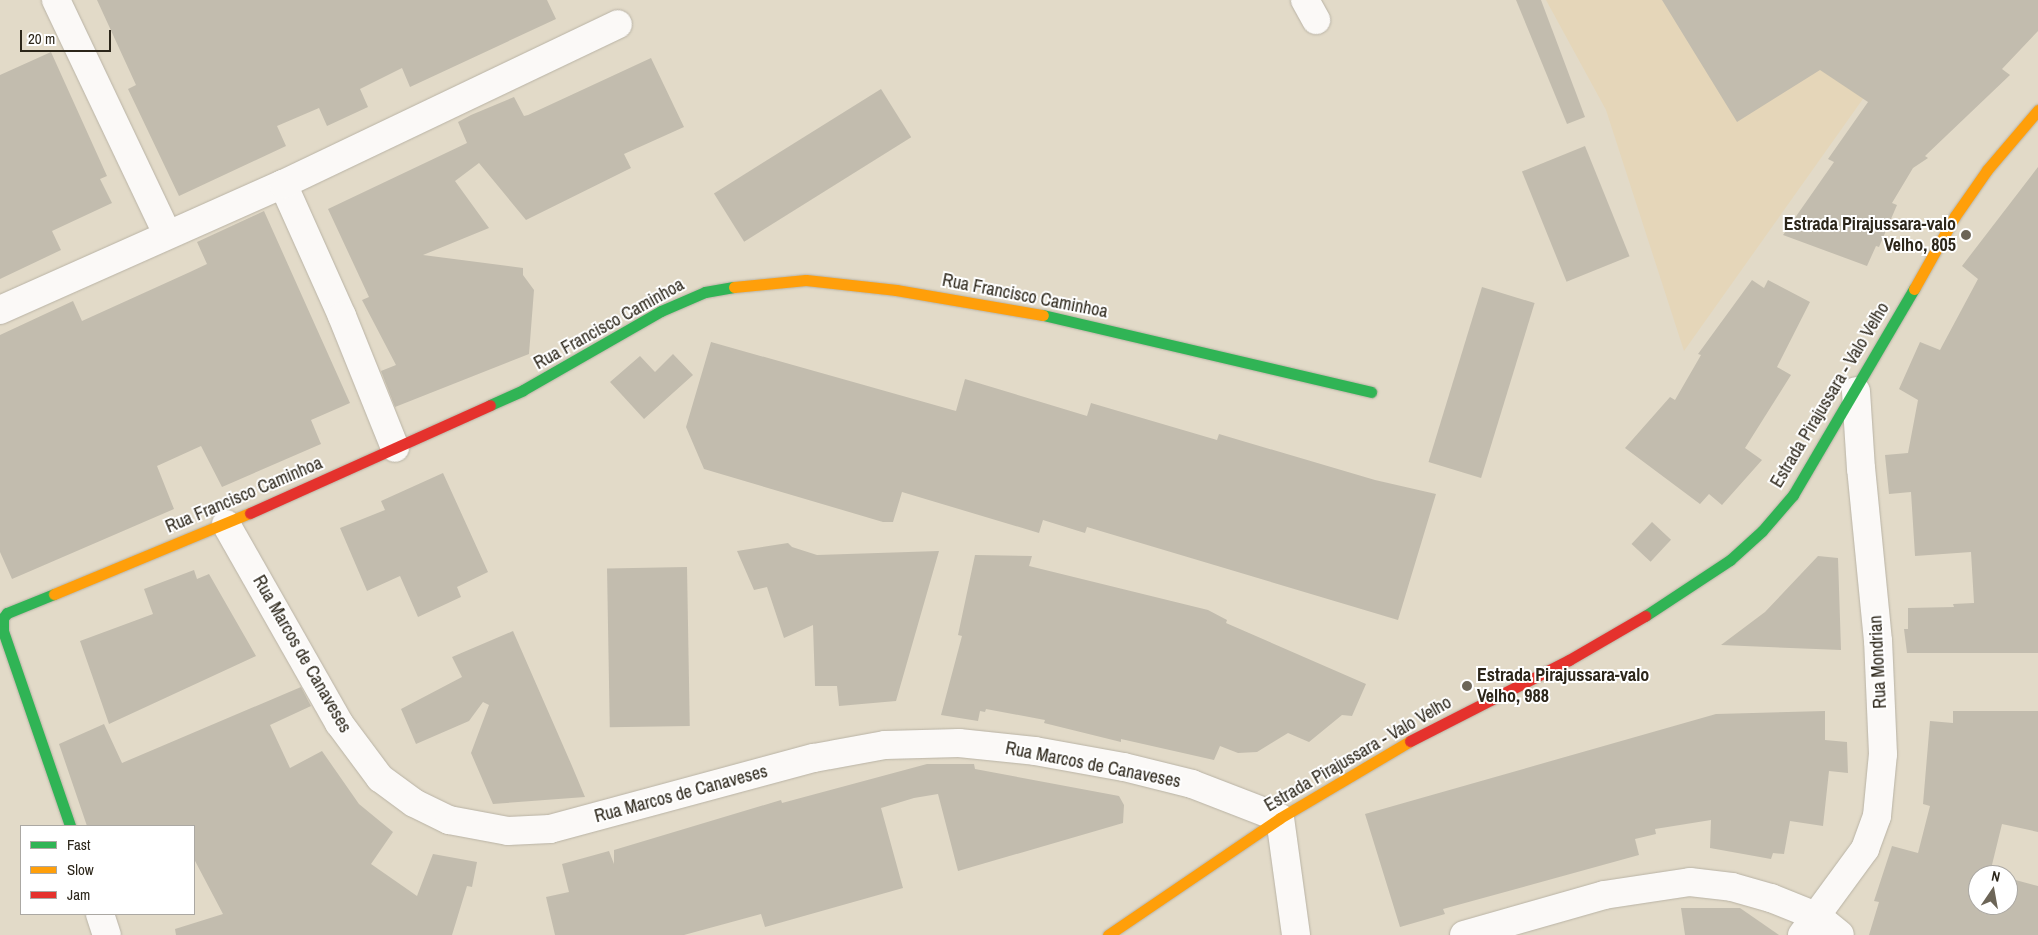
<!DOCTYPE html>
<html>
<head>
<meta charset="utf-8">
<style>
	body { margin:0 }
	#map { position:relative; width:2038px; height:935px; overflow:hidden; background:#e2dac8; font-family:"Archivo Narrow",sans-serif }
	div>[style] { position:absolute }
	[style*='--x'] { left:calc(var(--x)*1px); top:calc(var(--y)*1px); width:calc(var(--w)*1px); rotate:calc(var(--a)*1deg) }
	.built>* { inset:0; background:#e5d6b9 }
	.building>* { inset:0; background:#c2bcae; transform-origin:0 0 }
	.roads { filter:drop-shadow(0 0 1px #b9b3a5) drop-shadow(0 0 1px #b9b3a5) }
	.street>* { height:28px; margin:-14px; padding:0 14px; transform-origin:14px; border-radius:14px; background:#fbf9f7 }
	.fast>* { height:11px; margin:-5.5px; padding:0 5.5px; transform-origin:5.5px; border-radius:5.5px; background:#30b455 }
	.slow>* { height:11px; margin:-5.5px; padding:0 5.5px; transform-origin:5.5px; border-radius:5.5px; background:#ff9f0a }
	.jam>* { height:11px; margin:-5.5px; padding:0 5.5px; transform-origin:5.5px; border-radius:5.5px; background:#e5322d }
	.dots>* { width:14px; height:14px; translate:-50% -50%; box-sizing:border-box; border:2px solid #fff; border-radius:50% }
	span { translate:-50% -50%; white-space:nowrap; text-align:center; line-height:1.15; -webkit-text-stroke:4px #fff; paint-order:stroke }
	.poi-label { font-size:18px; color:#2c261a; font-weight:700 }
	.right { translate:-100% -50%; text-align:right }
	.left { translate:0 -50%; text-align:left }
	.street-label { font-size:18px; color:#2c261a }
	.legend { position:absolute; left:20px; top:825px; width:175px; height:90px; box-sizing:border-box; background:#fff; border:1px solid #aba8a3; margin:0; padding:6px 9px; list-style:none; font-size:15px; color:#2c261a }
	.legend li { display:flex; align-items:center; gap:10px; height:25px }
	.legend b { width:25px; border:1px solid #aba8a3 }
	.north { position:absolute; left:1968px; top:865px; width:50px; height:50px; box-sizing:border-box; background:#fff; border:1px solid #aba8a3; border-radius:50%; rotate:12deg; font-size:14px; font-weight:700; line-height:20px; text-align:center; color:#2c261a }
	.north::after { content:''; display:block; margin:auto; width:18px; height:22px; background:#6c6557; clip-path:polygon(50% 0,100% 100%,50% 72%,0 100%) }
	.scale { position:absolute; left:20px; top:30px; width:91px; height:22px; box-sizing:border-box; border:2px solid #2c261a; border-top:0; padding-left:6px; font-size:15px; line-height:18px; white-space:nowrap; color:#2c261a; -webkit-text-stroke:4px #fff; paint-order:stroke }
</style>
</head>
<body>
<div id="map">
	<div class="built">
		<div style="clip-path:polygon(1546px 0,1831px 0,1904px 41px,1684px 351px,1606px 110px)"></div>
	</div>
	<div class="building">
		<div style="clip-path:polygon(97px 0,547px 0,556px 19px,410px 87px,402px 68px,360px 89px,368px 107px,327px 126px,319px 108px,277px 126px,286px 146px,179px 196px,128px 89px,136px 85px)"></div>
		<div style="clip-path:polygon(1516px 0,1541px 0,1585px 117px,1567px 124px)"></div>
		<div style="clip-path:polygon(1662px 0,2038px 0,2038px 31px,2002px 69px,2010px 75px,1925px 156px,1928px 158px,1913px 168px,1892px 203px,1897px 205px,1879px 247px,1876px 246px,1867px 266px,1783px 235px,1834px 162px,1828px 159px,1868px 102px,1820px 70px,1737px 122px)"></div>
		<div style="clip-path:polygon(51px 52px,107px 176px,100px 179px,112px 203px,52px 231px,61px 250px,0 279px,0 75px)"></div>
		<div style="clip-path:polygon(651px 58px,684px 127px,624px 154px,631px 168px,526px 220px,479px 163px,455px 181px,489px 228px,423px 255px,523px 268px,523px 275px,534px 290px,529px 354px,395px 407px,381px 371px,396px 365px,362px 300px,369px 297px,328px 209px,467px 143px,458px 122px,471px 115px,514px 97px,524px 116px,528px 115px)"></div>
		<div style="left:881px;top:89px;width:57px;height:197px;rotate:58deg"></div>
		<div style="left:1585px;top:146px;width:119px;height:68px;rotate:68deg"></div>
		<div style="clip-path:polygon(2038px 167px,2038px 653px,1907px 653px,1904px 629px,1908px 629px,1908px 608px,1954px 607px,1953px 604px,1974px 603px,1971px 552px,1915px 556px,1911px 492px,1889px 494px,1885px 455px,1908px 453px,1918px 400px,1899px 389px,1920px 342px,1940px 350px,1978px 279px,1962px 266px)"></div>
		<div style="clip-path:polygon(264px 211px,350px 403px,311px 420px,321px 444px,222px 487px,201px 446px,157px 466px,174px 509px,12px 579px,0 552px,0 335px,73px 301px,82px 321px,190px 272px,207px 264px,197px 242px)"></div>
		<div style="clip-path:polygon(1752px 280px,1764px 288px,1768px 280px,1810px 302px,1777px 367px,1791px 375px,1745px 448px,1762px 460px,1722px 505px,1709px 494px,1700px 504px,1625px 448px,1670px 397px,1675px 400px,1701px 355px,1698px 354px)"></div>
		<div style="left:1482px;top:287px;width:55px;height:183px;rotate:17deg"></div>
		<div style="clip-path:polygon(711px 342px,956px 411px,965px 379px,1087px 416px,1091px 403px,1217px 440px,1219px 434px,1375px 480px,1436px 494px,1398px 620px,1087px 527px,1085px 533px,1043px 520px,1039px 533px,902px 492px,893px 522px,883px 522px,704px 469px,686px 427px)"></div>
		<div style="clip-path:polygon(673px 354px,693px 375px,644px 419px,610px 382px,640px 356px,655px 372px)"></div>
		<div style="clip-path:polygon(443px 473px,488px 572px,457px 587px,461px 597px,418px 617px,400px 576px,367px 591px,340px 528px,385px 510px,381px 501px)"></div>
		<div style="left:1652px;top:522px;width:26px;height:30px;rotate:43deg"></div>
		<div style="clip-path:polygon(788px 543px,792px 547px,817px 555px,939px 551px,896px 701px,839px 706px,837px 686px,815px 686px,813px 625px,784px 638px,767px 587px,754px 590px,737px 551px)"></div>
		<div style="clip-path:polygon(975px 555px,1032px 556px,1029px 566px,1208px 610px,1227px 620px,1226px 623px,1366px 684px,1352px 716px,1342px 715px,1309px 742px,1288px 733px,1257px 752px,1238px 753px,1220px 746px,1214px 760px,1121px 739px,1121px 742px,1044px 723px,1045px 720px,986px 709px,985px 712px,980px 711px,978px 721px,941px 715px,962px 636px,958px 635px)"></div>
		<div style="clip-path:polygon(1818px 556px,1838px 558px,1841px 650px,1721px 645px,1765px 612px)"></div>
		<div style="left:687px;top:567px;width:159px;height:80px;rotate:89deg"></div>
		<div style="clip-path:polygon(194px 570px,197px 579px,209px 574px,256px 656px,109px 724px,80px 641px,153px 614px,144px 589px)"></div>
		<div style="clip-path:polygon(513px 631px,572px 766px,585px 797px,493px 804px,471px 753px,489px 705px,483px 702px,469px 721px,416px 744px,401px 709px,462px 677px,452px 657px)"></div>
		<div style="clip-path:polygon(301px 687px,311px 706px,270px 725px,290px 768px,322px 751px,359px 804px,393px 832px,371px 864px,417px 896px,433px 854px,477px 862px,472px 887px,467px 886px,452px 935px,176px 935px,175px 929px,223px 914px,194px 859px,194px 826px,87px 826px,59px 744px,104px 724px,122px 763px)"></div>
		<div style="clip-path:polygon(1825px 711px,1825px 740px,1847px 742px,1848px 773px,1829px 771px,1823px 826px,1790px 821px,1784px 854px,1773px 853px,1771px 859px,1710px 848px,1711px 820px,1655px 829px,1656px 834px,1635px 839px,1639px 855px,1443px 909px,1445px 914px,1400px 927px,1365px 814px,1716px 714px)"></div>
		<div style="clip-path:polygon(1953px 711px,2038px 711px,2038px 832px,2002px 824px,1990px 873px,1999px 875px,1978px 875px,1978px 905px,2008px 905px,2008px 878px,2038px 886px,2038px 935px,1869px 935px,1879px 902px,1874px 901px,1892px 846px,1918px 853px,1930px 806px,1923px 804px,1930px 721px,1953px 723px)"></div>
		<div style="clip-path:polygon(927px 764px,974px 764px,975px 769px,1119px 796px,1124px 805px,1123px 823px,958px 871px,938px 794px,914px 798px,881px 808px,903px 888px,765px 927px,761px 914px,684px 935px,555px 935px,546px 897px,569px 892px,562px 864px,609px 851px,614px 864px,614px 850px,781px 800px,782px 803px)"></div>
		<div style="clip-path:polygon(1681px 908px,1740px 908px,1779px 935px,1685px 935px)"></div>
	</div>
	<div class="roads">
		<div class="street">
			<div style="--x:56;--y:0;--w:259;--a:64.6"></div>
			<div style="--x:1305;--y:0;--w:23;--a:61"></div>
			<div style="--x:283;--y:184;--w:145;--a:65.9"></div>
			<div style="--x:342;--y:316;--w:142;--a:68.1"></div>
			<div style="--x:0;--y:310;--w:310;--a:-24"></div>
			<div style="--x:283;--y:184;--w:371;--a:-25.5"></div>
			<div style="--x:226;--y:524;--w:229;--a:60.4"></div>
			<div style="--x:339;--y:723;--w:69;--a:53.3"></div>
			<div style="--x:380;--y:778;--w:42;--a:36.3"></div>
			<div style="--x:414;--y:803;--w:39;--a:26"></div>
			<div style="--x:449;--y:820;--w:60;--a:10.6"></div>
			<div style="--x:508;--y:831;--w:42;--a:-2.7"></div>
			<div style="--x:550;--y:829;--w:273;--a:-15.1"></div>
			<div style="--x:814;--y:758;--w:72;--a:-10.4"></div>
			<div style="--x:885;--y:745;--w:74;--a:-1.5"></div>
			<div style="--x:959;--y:743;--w:76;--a:6"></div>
			<div style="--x:1035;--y:751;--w:90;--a:10.2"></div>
			<div style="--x:1124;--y:767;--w:70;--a:14"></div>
			<div style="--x:1192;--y:784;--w:94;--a:21.1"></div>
			<div style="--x:1280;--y:818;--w:118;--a:82.2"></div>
			<div style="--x:100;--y:914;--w:22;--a:72"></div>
			<div style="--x:1464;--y:935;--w:146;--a:-15.9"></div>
			<div style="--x:1604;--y:895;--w:87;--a:-8.6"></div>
			<div style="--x:1690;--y:882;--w:42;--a:6.8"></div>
			<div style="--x:1732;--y:887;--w:41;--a:15.8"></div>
			<div style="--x:1771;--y:898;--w:51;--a:22"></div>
			<div style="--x:1818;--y:917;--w:28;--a:39"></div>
			<div style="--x:1802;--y:935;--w:107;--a:-53.8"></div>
			<div style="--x:1865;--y:849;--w:35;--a:-70"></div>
			<div style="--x:1877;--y:816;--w:62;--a:-84.5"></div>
			<div style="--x:1883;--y:754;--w:113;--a:-92.5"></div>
			<div style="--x:1878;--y:641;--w:173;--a:-95.6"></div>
			<div style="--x:1861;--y:469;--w:78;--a:-93.7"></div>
		</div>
		<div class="fast">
			<div style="--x:1043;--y:315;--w:337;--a:13.2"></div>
			<div style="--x:490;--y:405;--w:36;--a:-24"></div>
			<div style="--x:523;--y:390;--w:159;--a:-29.8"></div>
			<div style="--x:661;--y:311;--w:48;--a:-23.4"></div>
			<div style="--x:705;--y:292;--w:29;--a:-10"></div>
			<div style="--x:54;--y:594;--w:51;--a:158"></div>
			<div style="--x:7;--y:613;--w:6;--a:129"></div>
			<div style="--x:3;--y:618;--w:13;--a:90"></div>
			<div style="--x:3;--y:631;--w:206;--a:71"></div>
			<div style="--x:1645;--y:616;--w:102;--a:-33.4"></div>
			<div style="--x:1730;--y:560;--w:43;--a:-42.2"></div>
			<div style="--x:1762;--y:531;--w:48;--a:-49.3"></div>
			<div style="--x:1793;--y:495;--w:239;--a:-59.6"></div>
		</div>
		<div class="slow">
			<div style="--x:734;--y:287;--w:72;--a:-5.6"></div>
			<div style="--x:806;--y:280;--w:91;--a:6.3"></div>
			<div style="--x:896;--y:290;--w:149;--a:9.7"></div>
			<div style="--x:1914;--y:289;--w:84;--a:-60.7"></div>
			<div style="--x:1955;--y:216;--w:56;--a:-55.2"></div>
			<div style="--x:1987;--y:170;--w:79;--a:-49.6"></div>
			<div style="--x:54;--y:594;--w:212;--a:-22.5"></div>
			<div style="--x:1108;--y:935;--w:208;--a:-34.2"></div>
			<div style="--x:1280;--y:818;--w:151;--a:-30.6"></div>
		</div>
		<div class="jam">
			<div style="--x:250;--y:513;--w:263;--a:-24.2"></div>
			<div style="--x:1410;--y:741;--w:178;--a:-27"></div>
			<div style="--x:1569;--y:660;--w:88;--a:-30.1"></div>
		</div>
	</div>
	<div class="dots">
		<div style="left:1966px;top:235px;background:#6c6557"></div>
		<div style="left:1467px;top:686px;background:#6c6557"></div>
	</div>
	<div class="poi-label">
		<span class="right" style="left:1956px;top:235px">Estrada Pirajussara-valo<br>Velho, 805</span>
		<span class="left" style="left:1477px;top:686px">Estrada Pirajussara-valo<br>Velho, 988</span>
	</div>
	<div class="street-label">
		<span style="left:1025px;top:296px;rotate:11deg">Rua Francisco Caminhoa</span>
		<span style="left:609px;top:324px;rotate:-29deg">Rua Francisco Caminhoa</span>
		<span style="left:1830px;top:395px;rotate:-59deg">Estrada Pirajussara - Valo Velho</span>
		<span style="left:244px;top:495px;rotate:-23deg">Rua Francisco Caminhoa</span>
		<span style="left:302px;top:654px;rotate:60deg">Rua Marcos de Canaveses</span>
		<span style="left:1878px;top:662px;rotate:-93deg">Rua Mondrian</span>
		<span style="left:1358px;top:754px;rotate:-30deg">Estrada Pirajussara - Valo Velho</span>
		<span style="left:1093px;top:765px;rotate:11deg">Rua Marcos de Canaveses</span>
		<span style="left:681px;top:794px;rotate:-15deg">Rua Marcos de Canaveses</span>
	</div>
	<ul class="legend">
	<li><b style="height:6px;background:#30b455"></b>Fast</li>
	<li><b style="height:6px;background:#ff9f0a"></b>Slow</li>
	<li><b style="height:6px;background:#e5322d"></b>Jam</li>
	</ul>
	<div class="north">N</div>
	<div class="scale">20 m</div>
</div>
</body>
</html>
